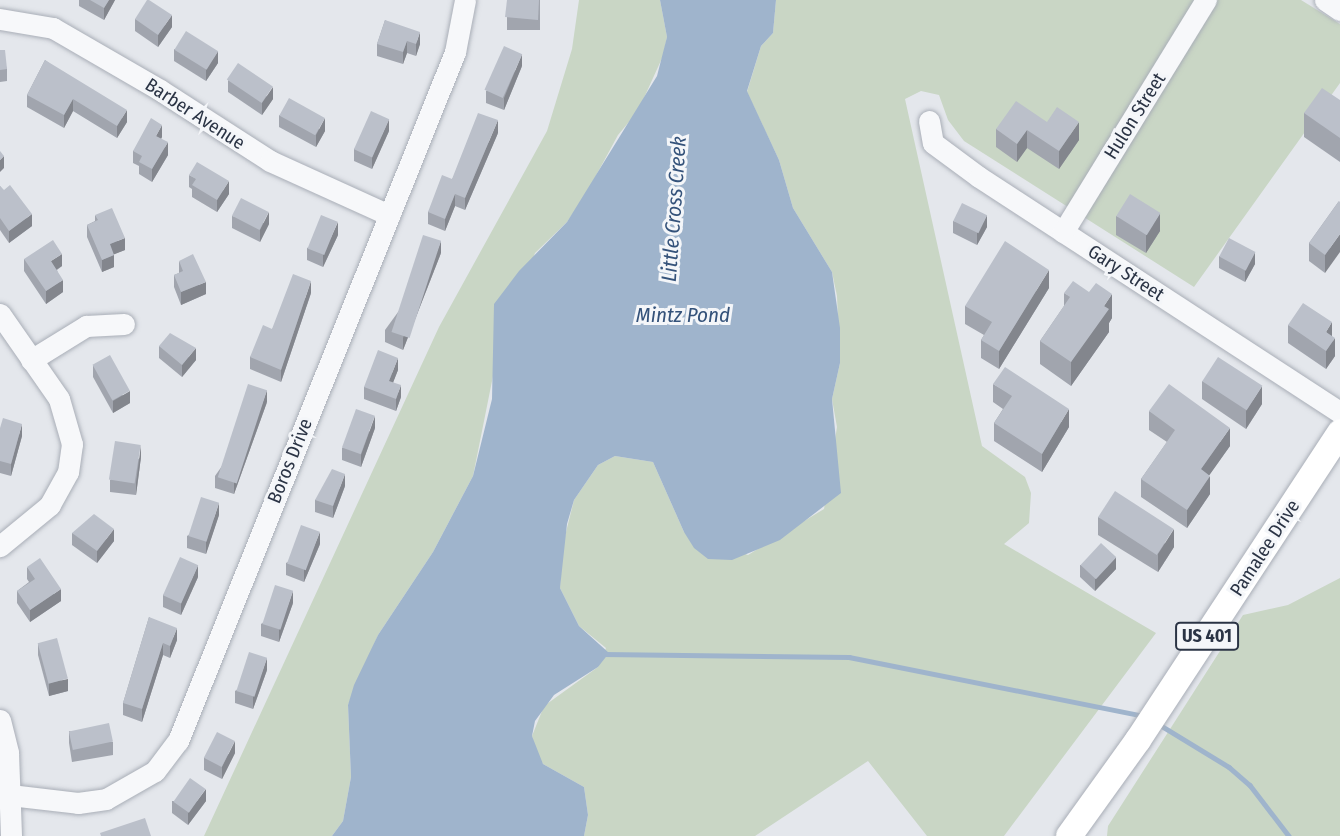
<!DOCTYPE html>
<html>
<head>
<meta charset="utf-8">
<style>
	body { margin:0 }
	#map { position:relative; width:1340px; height:836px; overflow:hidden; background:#e4e7ec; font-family:"Fira Sans Condensed",sans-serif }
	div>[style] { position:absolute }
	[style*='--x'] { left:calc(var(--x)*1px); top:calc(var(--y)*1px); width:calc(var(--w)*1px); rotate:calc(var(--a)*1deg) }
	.green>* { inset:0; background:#c9d6c5 }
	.water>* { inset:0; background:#9fb4cc }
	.stream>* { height:4.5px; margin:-2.25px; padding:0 2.25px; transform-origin:2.25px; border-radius:2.25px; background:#9fb4cc }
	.roads { filter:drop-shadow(0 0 2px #a9aeb7) drop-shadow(0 0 2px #a9aeb7) }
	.minor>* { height:21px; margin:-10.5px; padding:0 10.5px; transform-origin:10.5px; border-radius:10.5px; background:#f7f8fa }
	.major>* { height:26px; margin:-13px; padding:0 13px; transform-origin:13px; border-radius:13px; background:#fff }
	.wall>* { inset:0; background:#a1a5ae; transform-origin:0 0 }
	.shaded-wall>* { inset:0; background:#83868d }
	.building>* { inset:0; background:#bbc0ca; transform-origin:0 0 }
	span { translate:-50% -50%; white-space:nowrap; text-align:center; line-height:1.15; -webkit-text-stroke:6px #f4f6f9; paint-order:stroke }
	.shield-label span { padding:2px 5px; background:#f4f6f9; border:2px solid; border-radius:5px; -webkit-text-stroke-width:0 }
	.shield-label { font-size:18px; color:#2b3445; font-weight:700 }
	.street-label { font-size:19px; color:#2b3445 }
	.water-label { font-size:21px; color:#34527a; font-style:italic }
</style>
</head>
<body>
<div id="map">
	<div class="green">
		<div style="clip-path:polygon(579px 0,660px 0,667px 37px,663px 56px,638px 111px,618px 135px,586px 194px,567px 222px,535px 253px,493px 376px,473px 476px,433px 552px,378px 635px,348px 705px,351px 777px,343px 821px,332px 836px,204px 836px,439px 327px,547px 131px,572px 49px)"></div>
		<div style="clip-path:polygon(776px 0,1301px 0,1340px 24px,1340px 83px,1194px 287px,964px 141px,948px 120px,939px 95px,921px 91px,905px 99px,982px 446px,1025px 477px,1031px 493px,1029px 523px,1004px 544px,1156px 633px,1004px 836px,927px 836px,868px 761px,755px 836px,584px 836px,588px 815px,584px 787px,543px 764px,536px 752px,532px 736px,544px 706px,598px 667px,606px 648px,579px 626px,560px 588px,562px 548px,574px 500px,598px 465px,615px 456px,653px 462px,684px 532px,748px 555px,824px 509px,837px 427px,832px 399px,840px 363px,837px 296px,832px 272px,793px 208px,779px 160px,747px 92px,761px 46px,773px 33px)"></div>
		<div style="clip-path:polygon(1340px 578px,1340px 836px,1107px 836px,1108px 826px,1243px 615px,1288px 605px)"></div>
	</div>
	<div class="water">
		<div style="clip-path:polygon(660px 0,776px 0,773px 33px,761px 46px,747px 91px,779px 160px,793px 208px,832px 272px,840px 328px,840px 363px,832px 399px,841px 493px,780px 540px,732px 560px,708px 559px,694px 548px,684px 532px,653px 462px,615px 456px,598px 465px,574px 500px,567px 524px,560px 588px,579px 626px,609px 653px,598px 667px,554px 695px,535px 721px,532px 736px,543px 764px,584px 787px,588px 815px,584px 836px,332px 836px,343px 821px,351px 777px,348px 705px,354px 685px,378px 635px,433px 552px,473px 476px,492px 399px,494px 304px,519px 271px,567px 222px,657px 76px,667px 37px)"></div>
	</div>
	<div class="stream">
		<div style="--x:603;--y:654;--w:246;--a:0.7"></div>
		<div style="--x:849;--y:657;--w:300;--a:11.3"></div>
		<div style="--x:1160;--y:725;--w:81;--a:31.3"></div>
		<div style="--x:1229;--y:767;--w:28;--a:41"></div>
		<div style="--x:1250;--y:785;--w:64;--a:52.6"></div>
	</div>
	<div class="roads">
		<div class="minor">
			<div style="--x:1325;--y:0;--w:18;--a:34"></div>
			<div style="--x:0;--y:19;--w:54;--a:9.6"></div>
			<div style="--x:53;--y:28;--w:124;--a:30.1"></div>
			<div style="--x:160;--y:90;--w:131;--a:32.8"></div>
			<div style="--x:270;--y:161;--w:131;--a:24.4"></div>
			<div style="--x:929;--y:121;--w:22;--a:80"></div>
			<div style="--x:933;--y:143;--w:57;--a:36.5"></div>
			<div style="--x:979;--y:177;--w:431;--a:33.1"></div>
			<div style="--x:1063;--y:232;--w:273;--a:-58.4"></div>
			<div style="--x:0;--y:314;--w:103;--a:55.2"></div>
			<div style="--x:59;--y:399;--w:47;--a:73.9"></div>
			<div style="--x:72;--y:444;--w:28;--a:98"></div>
			<div style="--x:68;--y:472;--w:38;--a:119"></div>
			<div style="--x:50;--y:505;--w:65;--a:140.6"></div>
			<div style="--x:31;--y:360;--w:65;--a:-31.7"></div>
			<div style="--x:86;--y:326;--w:38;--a:-3"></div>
			<div style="--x:0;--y:720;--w:34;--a:76"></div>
			<div style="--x:8;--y:753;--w:83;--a:87.9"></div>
			<div style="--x:10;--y:795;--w:68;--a:6.7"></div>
			<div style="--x:78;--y:803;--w:28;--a:-8"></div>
			<div style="--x:106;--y:799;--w:56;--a:-29.7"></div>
			<div style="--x:155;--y:771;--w:38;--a:-53"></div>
			<div style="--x:178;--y:741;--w:743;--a:-68.1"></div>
			<div style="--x:455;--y:52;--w:53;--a:-79.1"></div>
		</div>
		<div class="major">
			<div style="--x:1069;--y:836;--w:118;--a:-54.3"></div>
			<div style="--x:1138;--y:740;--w:368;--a:-56.7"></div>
		</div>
	</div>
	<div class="wall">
		<div style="clip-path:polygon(79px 0,115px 0,104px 20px,79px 6px)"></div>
		<div style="left:507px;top:0;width:33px;height:30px"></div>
		<div style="clip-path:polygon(135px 19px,172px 27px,158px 47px,135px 31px)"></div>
		<div style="clip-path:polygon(385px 20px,420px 44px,416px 56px,407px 53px,403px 64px,377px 56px,377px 44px)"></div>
		<div style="clip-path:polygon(174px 49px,218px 63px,206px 81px,174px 61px)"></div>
		<div style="clip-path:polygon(0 50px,7px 69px,7px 81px,0 82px)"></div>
		<div style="clip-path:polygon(45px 60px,127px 122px,117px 138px,73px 111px,64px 128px,27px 107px,27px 95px)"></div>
		<div style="clip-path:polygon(522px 66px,504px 110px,486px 103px,486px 91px)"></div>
		<div style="clip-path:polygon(228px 80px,273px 99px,262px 115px,228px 92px)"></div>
		<div style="clip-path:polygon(1340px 100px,1340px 162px,1304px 137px,1304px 113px)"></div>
		<div style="clip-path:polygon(279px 115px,325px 131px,316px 147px,279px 127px)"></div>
		<div style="clip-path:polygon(1047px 122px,1079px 140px,1059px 169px,1027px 148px,1017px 162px,996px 147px,996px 129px)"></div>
		<div style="clip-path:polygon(389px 131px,372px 169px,354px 161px,354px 149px)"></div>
		<div style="clip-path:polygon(498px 133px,465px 210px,455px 206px,445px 231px,428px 224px,428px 212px,452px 179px)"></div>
		<div style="clip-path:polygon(162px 137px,161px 139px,168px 155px,152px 182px,139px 174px,139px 166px,133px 163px,133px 151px)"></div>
		<div style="clip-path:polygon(189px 175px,229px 194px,217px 212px,192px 197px,192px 189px,189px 187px)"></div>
		<div style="clip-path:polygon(0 186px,32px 226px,9px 243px,0 230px)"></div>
		<div style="clip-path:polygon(1339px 201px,1325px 273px,1309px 261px,1309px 243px)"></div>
		<div style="clip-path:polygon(95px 215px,125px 250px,114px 254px,114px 267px,102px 272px,87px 237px,87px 225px,95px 221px)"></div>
		<div style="clip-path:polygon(232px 216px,269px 224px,260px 242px,232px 228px)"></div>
		<div style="clip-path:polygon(1116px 216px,1160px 231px,1146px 253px,1116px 235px)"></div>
		<div style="clip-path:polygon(953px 221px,987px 227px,977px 245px,953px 233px)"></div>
		<div style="clip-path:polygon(338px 235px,323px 267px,307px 260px,307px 248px)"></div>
		<div style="clip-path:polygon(441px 253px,403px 350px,385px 342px,385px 330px)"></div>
		<div style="clip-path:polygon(1219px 256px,1255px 264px,1245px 282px,1219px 268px)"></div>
		<div style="clip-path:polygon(24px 259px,62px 266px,57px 270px,63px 292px,46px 304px,24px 271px)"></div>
		<div style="clip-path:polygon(179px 261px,206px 294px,181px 305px,174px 287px,174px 275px,179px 273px)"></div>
		<div style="clip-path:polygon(1049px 288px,999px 369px,981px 358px,981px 340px,984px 335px,965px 324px,965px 306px)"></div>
		<div style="clip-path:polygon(311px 293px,281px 382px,250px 369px,250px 357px,272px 329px)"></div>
		<div style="clip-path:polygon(1064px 293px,1112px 318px,1109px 323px,1109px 332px,1071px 386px,1040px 364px,1040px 341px,1064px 306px)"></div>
		<div style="clip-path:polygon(1288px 325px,1332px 336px,1335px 356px,1326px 369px,1288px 343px)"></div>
		<div style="clip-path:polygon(159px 346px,196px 360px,182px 377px,159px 358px)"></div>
		<div style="clip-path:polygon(93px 365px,130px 403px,113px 413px,93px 377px)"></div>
		<div style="clip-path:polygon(398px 370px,393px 382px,401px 397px,396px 411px,364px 399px,364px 387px)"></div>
		<div style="clip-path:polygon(1202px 381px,1262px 404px,1246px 429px,1202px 399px)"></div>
		<div style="clip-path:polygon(993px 384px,1069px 427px,1042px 472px,994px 441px,994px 423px,1003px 409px,993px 402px)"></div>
		<div style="clip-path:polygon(267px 402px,234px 494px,215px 488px,215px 476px)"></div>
		<div style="clip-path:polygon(1149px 411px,1230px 446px,1209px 475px,1210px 494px,1187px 528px,1141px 497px,1141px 479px,1167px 442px,1149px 430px)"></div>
		<div style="clip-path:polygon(0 428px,22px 436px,11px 476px,0 473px)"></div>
		<div style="clip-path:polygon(375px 428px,361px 467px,342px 460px,342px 448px)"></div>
		<div style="clip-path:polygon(141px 457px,136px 495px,110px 492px,110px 480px)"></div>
		<div style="clip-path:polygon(345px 486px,333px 518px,315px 512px,315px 500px)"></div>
		<div style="clip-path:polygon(219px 515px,206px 554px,187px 548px,187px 536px)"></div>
		<div style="clip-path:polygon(1098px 517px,1174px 547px,1158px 572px,1098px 535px)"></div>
		<div style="clip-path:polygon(72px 533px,114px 541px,97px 563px,72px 545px)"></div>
		<div style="clip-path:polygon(320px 544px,304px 582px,286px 575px,286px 563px)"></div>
		<div style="clip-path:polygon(1080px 565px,1116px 569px,1095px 591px,1080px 577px)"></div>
		<div style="clip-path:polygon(27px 567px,61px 601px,30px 622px,17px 603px,17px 591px,29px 582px,27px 579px)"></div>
		<div style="clip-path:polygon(198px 577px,181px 615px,163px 607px,163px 595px)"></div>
		<div style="clip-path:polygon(293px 603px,279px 642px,261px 636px,261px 624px)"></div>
		<div style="clip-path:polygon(149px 617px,177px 640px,170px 658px,163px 655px,142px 722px,123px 715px,123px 703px)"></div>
		<div style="clip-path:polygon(38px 643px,68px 691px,49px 696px,38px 655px)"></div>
		<div style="clip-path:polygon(267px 670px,253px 709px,235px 703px,235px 691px)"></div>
		<div style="clip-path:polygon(69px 731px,113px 742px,113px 755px,72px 762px,69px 743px)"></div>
		<div style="clip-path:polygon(235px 753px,222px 779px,204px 770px,204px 758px)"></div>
		<div style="clip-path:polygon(172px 801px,206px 801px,188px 825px,172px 813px)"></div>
	</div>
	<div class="shaded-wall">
		<div style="clip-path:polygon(109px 0,115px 0,104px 20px,104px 8px)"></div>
		<div style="clip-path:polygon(172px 15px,172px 27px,158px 47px,158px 35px)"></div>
		<div style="clip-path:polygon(420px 32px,420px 44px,416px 56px,416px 44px)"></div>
		<div style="clip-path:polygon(407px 41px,407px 53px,403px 64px,403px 52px)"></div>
		<div style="clip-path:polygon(218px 51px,218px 63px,206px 81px,206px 69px)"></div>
		<div style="clip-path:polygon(522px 54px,522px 66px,504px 110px,504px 98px)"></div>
		<div style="clip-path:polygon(273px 87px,273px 99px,262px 115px,262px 103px)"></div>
		<div style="clip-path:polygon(73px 99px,73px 111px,64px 128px,64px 115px)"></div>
		<div style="clip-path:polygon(127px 110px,127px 122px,117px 138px,117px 126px)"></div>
		<div style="clip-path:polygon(325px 118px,325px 131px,316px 147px,316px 135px)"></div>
		<div style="clip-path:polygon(389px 119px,389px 131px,372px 169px,372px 157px)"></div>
		<div style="clip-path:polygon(498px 120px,498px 133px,465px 210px,465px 198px)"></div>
		<div style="clip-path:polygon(1079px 122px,1079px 140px,1059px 169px,1059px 151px)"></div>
		<div style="clip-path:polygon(162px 125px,162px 137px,156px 148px,156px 136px)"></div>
		<div style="clip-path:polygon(1027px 130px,1027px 148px,1017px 162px,1017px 144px)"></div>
		<div style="clip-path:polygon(168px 142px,168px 155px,152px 182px,152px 169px)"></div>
		<div style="clip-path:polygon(4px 156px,4px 168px,0 172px,0 160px)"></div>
		<div style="clip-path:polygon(229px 181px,229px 194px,217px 212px,217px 200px)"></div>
		<div style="clip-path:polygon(455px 194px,455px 206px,445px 231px,445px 219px)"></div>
		<div style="clip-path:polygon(269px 212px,269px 224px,260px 242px,260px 230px)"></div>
		<div style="clip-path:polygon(1160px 213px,1160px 231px,1146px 253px,1146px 235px)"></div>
		<div style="clip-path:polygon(32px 214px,32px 226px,9px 243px,9px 231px)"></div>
		<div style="clip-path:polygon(987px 215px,987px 227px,977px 245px,977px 233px)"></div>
		<div style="clip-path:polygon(338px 222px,338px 235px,323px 267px,323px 255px)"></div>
		<div style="clip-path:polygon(1340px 234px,1340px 252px,1325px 273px,1325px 255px)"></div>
		<div style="clip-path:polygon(125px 238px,125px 250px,110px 256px,110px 244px)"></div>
		<div style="clip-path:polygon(441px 241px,441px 253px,403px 350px,403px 338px)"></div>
		<div style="clip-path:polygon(1255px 252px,1255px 264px,1245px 282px,1245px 270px)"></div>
		<div style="clip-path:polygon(62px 254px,62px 266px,51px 273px,51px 261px)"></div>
		<div style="clip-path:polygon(114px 255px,114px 267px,102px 272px,102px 260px)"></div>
		<div style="clip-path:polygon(1049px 270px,1049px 288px,999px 369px,999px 351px)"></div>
		<div style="clip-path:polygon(63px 280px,63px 292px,46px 304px,46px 291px)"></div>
		<div style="clip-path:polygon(311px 281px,311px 293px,281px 382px,281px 370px)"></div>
		<div style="clip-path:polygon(206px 282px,206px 294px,181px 305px,181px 292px)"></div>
		<div style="clip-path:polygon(1112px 294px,1112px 318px,1109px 323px,1109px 332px,1071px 386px,1071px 362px,1104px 306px)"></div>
		<div style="clip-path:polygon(1332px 322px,1332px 340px,1326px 332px)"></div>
		<div style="clip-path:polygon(1335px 338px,1335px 356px,1326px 369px,1326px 351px)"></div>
		<div style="clip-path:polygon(196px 348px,196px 360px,182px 377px,182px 365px)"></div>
		<div style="clip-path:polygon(398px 358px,398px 370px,389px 393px,389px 381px)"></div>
		<div style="clip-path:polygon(401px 385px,401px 397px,396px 411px,396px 399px)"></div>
		<div style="clip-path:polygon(1262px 386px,1262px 404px,1246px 429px,1246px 411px)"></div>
		<div style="clip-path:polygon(267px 390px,267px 402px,234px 494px,234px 482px)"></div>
		<div style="clip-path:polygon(130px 391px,130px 403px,113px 413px,113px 401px)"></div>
		<div style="clip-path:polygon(1069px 409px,1069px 427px,1042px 472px,1042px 454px)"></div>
		<div style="clip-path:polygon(375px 416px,375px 428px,361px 467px,361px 455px)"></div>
		<div style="clip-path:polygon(22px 424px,22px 436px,11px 476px,11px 464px)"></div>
		<div style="clip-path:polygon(1230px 428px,1230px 446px,1201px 487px,1201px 469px)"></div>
		<div style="clip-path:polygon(141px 445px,141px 457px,136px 495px,136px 483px)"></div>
		<div style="clip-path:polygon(345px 474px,345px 486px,333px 518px,333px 506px)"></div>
		<div style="clip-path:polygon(1210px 476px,1210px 494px,1187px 528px,1187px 510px)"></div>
		<div style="clip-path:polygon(219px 503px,219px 515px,206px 554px,206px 542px)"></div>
		<div style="clip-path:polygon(114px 529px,114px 541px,97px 563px,97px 551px)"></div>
		<div style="clip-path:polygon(1174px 529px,1174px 547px,1158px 572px,1158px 554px)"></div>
		<div style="clip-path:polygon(320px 532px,320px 544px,304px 582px,304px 570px)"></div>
		<div style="clip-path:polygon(1116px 557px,1116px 569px,1095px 591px,1095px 579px)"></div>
		<div style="clip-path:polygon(198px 565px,198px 577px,181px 615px,181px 603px)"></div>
		<div style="clip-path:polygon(61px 589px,61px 601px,30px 622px,30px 610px)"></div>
		<div style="clip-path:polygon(293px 591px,293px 603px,279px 642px,279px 630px)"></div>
		<div style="clip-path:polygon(177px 628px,177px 640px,170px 658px,170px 646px)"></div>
		<div style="clip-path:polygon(163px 643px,163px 655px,142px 722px,142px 709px)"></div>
		<div style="clip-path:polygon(267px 658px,267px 670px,253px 709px,253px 697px)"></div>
		<div style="clip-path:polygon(68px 679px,68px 691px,49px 696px,49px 683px)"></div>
		<div style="clip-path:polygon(235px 741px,235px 753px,222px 779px,222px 767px)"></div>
		<div style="clip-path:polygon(206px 789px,206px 801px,188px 825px,188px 813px)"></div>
	</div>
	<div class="building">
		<div style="clip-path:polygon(90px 0,109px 0,104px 8px)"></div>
		<div style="clip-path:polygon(147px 0,149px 0,172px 15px,158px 35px,135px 19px)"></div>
		<div style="clip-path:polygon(507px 0,539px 0,538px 20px,505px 17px)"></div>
		<div style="clip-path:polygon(385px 20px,420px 32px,416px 44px,407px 41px,403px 52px,377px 44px)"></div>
		<div style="left:186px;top:31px;width:38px;height:22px;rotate:32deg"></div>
		<div style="left:504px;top:46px;width:20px;height:48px;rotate:24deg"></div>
		<div style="clip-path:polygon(0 50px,5px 50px,7px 69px,0 70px)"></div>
		<div style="clip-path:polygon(45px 60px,127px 110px,117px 126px,73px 99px,64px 115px,27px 95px)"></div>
		<div style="left:238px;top:63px;width:42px;height:20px;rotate:34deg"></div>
		<div style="clip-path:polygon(1322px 88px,1340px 100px,1340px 138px,1304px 113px)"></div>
		<div style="left:289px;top:98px;width:41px;height:20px;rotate:29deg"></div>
		<div style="clip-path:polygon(1016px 101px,1047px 122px,1057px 107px,1079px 122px,1059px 151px,1027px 130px,1017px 144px,996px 129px)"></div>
		<div style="left:371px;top:111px;width:20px;height:42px;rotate:24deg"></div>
		<div style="clip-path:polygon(478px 113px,498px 120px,465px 198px,455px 194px,445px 219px,428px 212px,442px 175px,452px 179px)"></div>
		<div style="clip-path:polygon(151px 118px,162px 125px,156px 136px,168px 142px,152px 169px,139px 162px,142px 156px,133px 151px)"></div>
		<div style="clip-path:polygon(0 151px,4px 156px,0 160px)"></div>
		<div style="clip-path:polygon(197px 162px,229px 181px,217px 200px,192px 185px,196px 179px,189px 175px)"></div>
		<div style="clip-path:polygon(10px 185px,32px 214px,9px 231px,0 218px,0 186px,4px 190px)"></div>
		<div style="left:1130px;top:194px;width:36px;height:26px;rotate:32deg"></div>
		<div style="left:241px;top:198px;width:31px;height:20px;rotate:27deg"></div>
		<div style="clip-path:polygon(1339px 201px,1340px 202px,1340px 234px,1325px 255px,1309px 243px)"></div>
		<div style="left:962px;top:203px;width:28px;height:20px;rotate:26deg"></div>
		<div style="clip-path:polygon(112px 208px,125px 238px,110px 244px,114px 255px,102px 260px,87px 225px,98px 220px,95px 215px)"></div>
		<div style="left:321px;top:215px;width:18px;height:36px;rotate:22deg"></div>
		<div style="left:423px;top:235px;width:19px;height:102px;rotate:18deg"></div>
		<div style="left:1229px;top:238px;width:30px;height:21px;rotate:28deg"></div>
		<div style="clip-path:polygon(53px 240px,62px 254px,51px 261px,63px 280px,46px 291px,24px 259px)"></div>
		<div style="clip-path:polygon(1005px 241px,1049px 270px,999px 351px,981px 340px,992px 322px,965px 306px)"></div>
		<div style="clip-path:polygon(193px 254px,206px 282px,181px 292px,174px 275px,183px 271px,179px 261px)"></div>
		<div style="clip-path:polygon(293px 274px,311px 281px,281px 370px,250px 357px,263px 325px,272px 329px)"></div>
		<div style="clip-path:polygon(1073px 281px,1089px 292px,1096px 283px,1112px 294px,1104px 306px,1109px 309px,1071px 362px,1040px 341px,1070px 297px,1064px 293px)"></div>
		<div style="clip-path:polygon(1303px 303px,1332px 322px,1326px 332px,1335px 338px,1326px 351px,1288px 325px)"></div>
		<div style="clip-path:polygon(170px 333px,196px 348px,182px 365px,159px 346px)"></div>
		<div style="clip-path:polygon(378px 350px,398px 358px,389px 381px,401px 385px,396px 399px,364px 387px)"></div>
		<div style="left:110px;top:355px;width:41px;height:20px;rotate:61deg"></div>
		<div style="left:1218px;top:357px;width:53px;height:29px;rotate:33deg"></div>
		<div style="clip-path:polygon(1005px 367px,1069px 409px,1042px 454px,994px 423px,1012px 396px,993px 384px)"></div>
		<div style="left:248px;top:384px;width:20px;height:98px;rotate:18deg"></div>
		<div style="clip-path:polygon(1169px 384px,1230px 428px,1201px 469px,1210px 476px,1187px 510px,1141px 479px,1175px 430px,1149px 411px)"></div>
		<div style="left:356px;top:409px;width:20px;height:41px;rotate:20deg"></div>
		<div style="clip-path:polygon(3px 418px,22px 424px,11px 464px,0 461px,0 428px)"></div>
		<div style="left:115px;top:441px;width:26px;height:39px;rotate:9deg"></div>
		<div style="clip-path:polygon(332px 469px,345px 474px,333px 506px,315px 500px)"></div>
		<div style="left:1115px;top:491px;width:70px;height:31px;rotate:33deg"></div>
		<div style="left:201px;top:497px;width:19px;height:41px;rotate:18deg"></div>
		<div style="clip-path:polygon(94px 514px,114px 529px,97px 551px,72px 533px)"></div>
		<div style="left:301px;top:525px;width:20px;height:41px;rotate:20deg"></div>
		<div style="left:1101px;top:543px;width:21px;height:30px;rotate:43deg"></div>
		<div style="left:180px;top:557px;width:20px;height:42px;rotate:24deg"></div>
		<div style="clip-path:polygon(40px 558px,61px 589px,30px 610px,17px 591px,35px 579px,27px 567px)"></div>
		<div style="left:275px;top:585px;width:19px;height:41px;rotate:18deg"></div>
		<div style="clip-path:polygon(149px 617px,177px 628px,170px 646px,163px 643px,142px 709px,123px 703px)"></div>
		<div style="left:57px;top:638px;width:42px;height:20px;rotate:75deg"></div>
		<div style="left:249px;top:652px;width:19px;height:41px;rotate:18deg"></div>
		<div style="left:109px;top:723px;width:19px;height:41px;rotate:78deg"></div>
		<div style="left:217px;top:732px;width:20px;height:29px;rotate:27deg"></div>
		<div style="left:190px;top:778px;width:19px;height:29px;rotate:35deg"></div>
		<div style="clip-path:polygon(145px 818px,151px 836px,101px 836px,100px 833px)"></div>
	</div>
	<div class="shield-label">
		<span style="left:1207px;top:636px">US 401</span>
	</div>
	<div class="street-label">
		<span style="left:195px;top:114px;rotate:33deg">Barber Avenue</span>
		<span style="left:1135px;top:116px;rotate:-58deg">Hulon Street</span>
		<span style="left:1126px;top:273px;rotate:33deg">Gary Street</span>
		<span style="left:290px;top:461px;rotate:-68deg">Boros Drive</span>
		<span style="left:1265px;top:548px;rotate:-57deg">Pamalee Drive</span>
	</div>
	<div class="water-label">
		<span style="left:674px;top:209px;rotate:-86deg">Little Cross Creek</span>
		<span style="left:683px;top:315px">Mintz Pond</span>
	</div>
</div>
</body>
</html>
